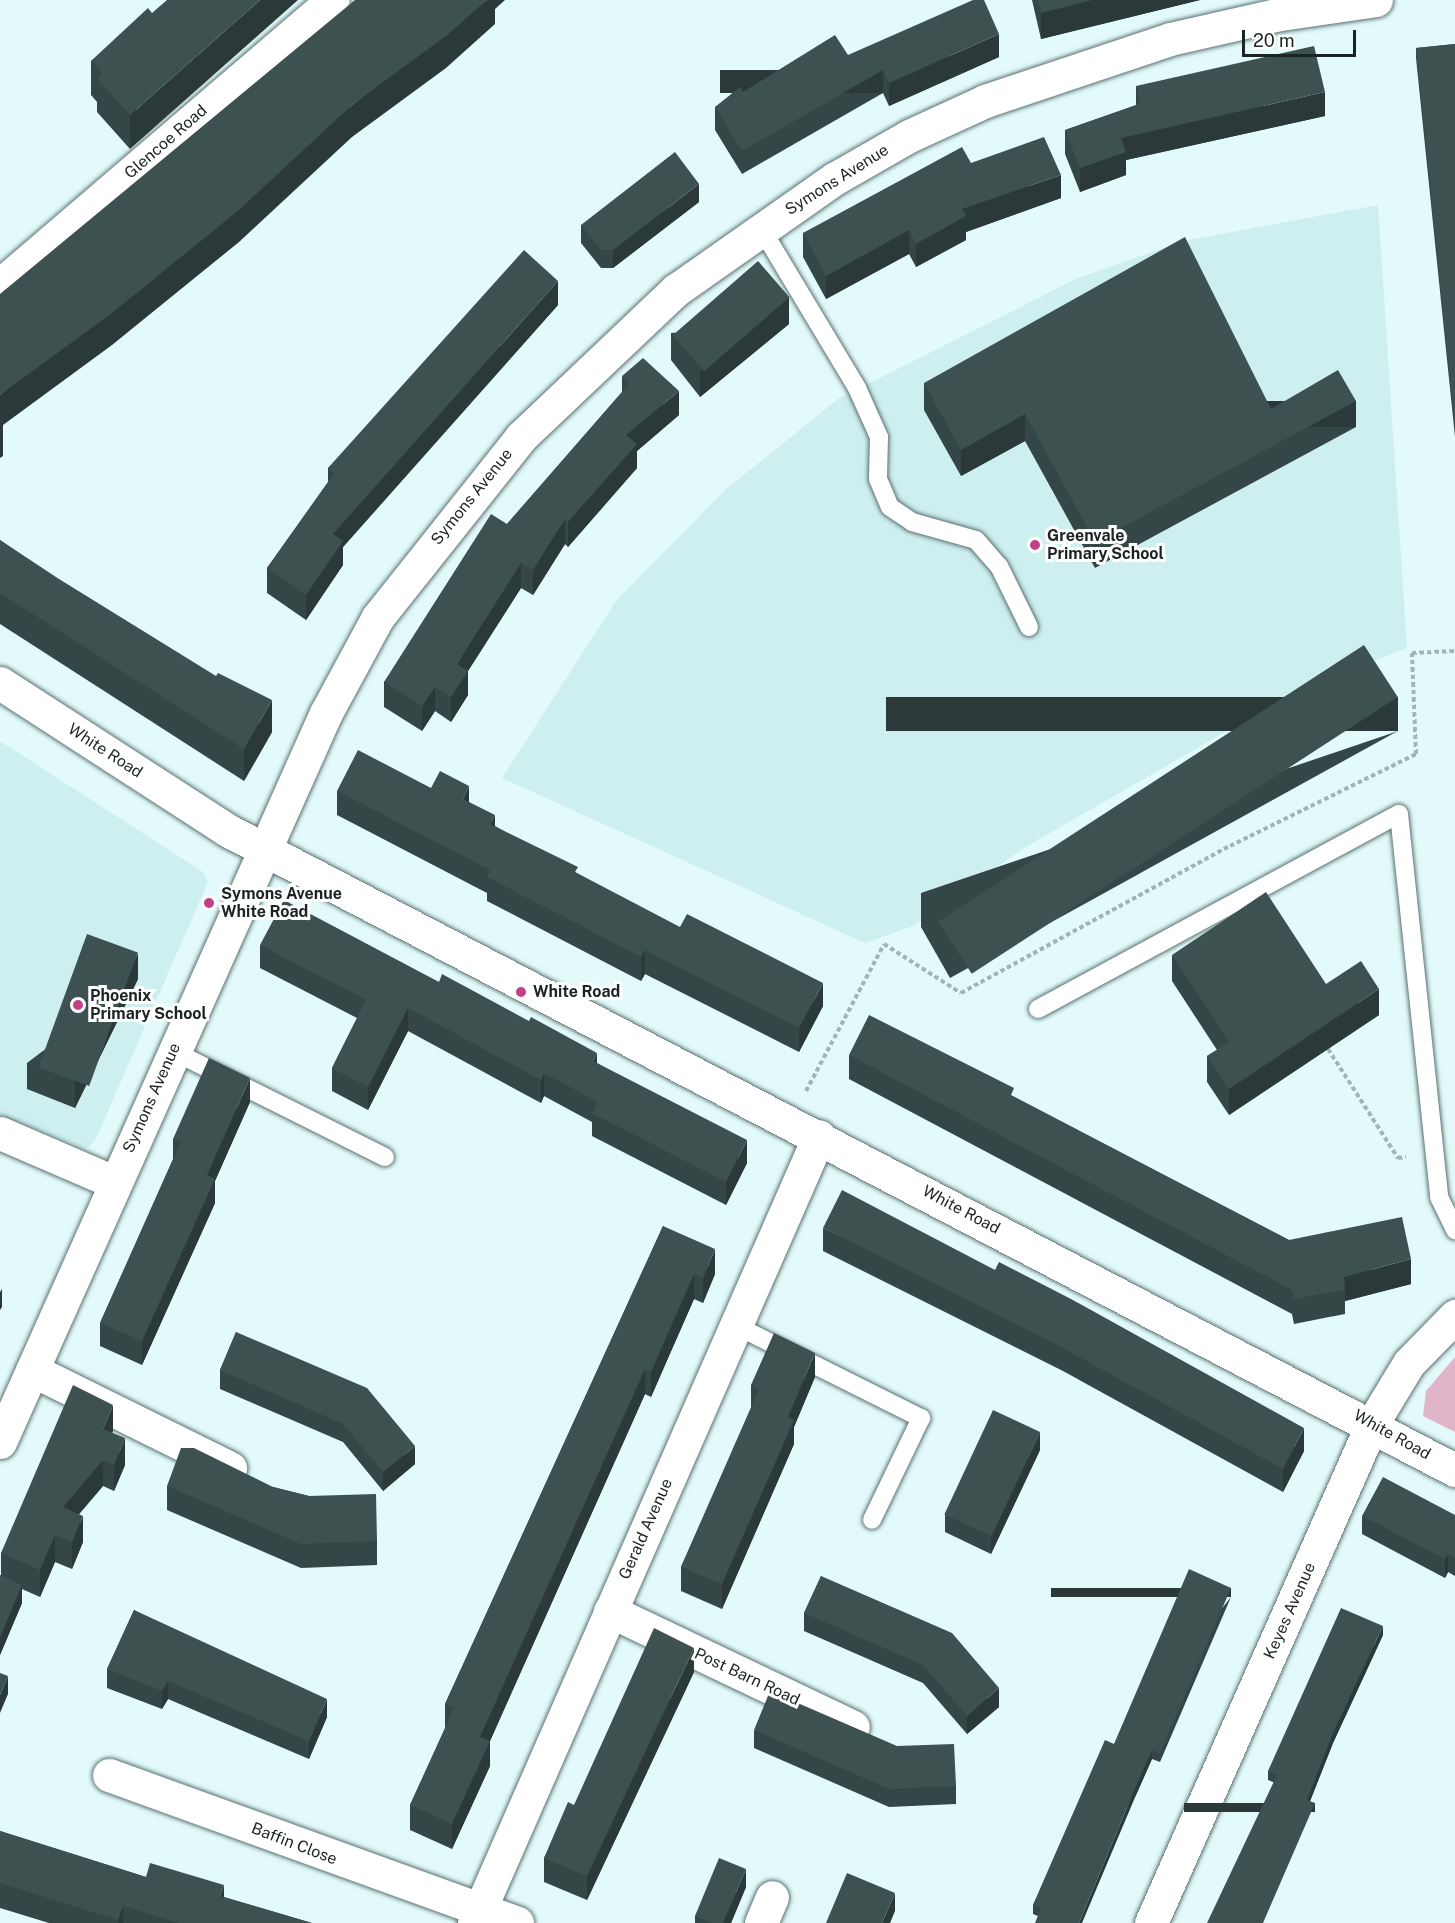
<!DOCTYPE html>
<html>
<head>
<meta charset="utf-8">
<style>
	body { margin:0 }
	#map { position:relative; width:1455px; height:1923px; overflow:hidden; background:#e2fafa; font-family:"Public Sans",sans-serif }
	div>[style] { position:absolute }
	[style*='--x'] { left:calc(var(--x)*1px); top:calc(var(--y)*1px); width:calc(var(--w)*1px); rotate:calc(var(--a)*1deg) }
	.built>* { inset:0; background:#cdefef }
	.green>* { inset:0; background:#e0b5c8 }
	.path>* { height:4px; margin-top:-2px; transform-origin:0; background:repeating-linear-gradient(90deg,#a2b5b5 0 4.5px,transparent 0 7.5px) }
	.roads { filter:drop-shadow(0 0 2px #5b7070) drop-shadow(0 0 2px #5b7070) }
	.service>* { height:18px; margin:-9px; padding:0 9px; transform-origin:9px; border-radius:9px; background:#fff }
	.minor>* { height:33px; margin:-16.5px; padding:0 16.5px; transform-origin:16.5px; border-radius:16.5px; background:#fff }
	.wall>* { inset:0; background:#344646 }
	.shaded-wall>* { inset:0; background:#2b3939; transform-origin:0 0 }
	.building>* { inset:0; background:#3d5151; transform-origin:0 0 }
	.dots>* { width:16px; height:16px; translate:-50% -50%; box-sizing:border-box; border:3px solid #fff; border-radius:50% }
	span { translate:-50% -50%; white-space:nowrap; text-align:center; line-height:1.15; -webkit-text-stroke:6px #fff; paint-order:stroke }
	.street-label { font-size:16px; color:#1b2424 }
	.poi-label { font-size:16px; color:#1b2424; font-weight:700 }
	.left { translate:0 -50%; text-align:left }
	.scale { position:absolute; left:1242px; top:30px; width:114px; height:27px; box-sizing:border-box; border:3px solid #1b2424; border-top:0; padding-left:8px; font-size:18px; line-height:21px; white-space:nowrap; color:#1b2424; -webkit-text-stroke:4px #fff; paint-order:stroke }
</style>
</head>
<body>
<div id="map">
	<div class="built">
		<div style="clip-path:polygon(1378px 205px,1407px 648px,1293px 693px,1024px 848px,913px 926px,865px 943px,502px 778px,616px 601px,725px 490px,838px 399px,1078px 278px,1183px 241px)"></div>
		<div style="clip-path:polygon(0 741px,203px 872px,208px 882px,95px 1141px,86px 1149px,0 1115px)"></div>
	</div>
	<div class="green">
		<div style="clip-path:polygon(1455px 1357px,1455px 1432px,1423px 1416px,1426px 1391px)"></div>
	</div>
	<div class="path">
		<div style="--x:1328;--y:1049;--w:130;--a:57.3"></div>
		<div style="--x:1398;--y:1158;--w:8;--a:-7"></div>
		<div style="--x:806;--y:1091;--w:166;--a:-62"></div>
		<div style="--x:884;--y:944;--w:91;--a:32.5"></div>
		<div style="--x:961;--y:993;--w:307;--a:-28.7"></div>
		<div style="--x:1230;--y:846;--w:208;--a:-26.3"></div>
		<div style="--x:1416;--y:754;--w:101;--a:-92.3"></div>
		<div style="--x:1412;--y:653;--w:43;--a:-2.7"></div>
	</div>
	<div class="roads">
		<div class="service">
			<div style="--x:761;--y:228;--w:187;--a:59"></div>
			<div style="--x:857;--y:388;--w:54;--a:65.8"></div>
			<div style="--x:879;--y:437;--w:42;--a:91.4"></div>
			<div style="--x:878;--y:479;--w:30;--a:67"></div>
			<div style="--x:890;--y:507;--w:27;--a:34"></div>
			<div style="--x:912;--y:522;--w:66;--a:15.7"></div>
			<div style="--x:976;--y:540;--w:35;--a:49"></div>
			<div style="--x:999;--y:566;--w:68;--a:63.8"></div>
			<div style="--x:1038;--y:1009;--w:410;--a:-28.4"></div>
			<div style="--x:1399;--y:814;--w:385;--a:84"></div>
			<div style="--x:1439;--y:1197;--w:37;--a:64"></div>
			<div style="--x:173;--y:1051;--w:237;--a:26.6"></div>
			<div style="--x:737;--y:1326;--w:206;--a:26.6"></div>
			<div style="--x:921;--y:1418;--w:113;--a:115.7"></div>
		</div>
		<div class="minor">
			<div style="--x:0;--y:285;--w:438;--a:-40.6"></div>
			<div style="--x:0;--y:683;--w:270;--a:32.9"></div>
			<div style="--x:227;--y:830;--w:1385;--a:27.53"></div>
			<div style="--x:0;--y:1133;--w:124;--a:23.3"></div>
			<div style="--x:32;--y:1370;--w:221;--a:26.3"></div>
			<div style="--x:0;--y:1442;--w:799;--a:-65.91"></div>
			<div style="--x:326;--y:713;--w:109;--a:-61.6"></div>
			<div style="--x:378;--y:617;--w:230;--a:-51.5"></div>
			<div style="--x:521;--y:437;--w:214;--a:-43.5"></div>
			<div style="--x:676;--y:290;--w:193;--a:-35.1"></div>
			<div style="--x:834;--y:179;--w:86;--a:-29.8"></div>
			<div style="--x:909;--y:136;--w:84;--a:-24.7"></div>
			<div style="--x:985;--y:101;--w:195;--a:-18.5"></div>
			<div style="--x:1170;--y:39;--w:113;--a:-12.8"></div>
			<div style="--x:1280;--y:14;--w:97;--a:-8.3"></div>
			<div style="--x:610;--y:1611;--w:269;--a:25.5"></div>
			<div style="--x:109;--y:1775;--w:434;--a:19.9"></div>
			<div style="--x:474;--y:1923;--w:859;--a:-66.33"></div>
			<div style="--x:761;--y:1923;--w:28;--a:-67"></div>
			<div style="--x:1151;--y:1923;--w:546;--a:-66.11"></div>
			<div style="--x:1372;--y:1424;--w:71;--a:-58.8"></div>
			<div style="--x:1409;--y:1363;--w:66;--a:-45.6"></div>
		</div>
	</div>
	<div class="wall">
		<div style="clip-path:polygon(1032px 0,1200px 0,1041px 39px)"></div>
		<div style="clip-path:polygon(152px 13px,130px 149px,97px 112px,97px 102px,91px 95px,91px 61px)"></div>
		<div style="clip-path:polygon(1455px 44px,1455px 437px,1416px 58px,1416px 48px)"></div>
		<div style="clip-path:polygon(848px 55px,999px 57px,889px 106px,883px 93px,742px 174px,715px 130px,715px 107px,743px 92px)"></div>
		<div style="clip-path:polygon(1136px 86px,1325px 116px,1126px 160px,1126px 175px,1080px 192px,1065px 154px,1065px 130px,1136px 105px)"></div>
		<div style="clip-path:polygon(971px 163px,1061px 198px,966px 232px,966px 240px,916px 267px,909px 254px,826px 299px,803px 257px,803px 233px)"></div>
		<div style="clip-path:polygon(699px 202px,613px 268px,601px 268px,581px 243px,581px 225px)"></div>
		<div style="clip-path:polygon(558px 305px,343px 547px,343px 565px,306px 620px,267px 593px,267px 568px,328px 482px,328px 468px)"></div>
		<div style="clip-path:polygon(789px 324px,700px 397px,671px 360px,671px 333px)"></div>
		<div style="clip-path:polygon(622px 376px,679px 415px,637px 451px,637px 468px,568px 547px,565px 544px,533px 595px,521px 588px,468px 671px,468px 695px,451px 722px,435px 711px,422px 731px,384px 707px,384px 682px,507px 524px,622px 392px)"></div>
		<div style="clip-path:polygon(924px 383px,1356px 427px,1095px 568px,1025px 441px,961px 476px,924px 410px)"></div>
		<div style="clip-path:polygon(0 540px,272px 732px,244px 781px,0 624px)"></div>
		<div style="clip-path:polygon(1398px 731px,950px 978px,921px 927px,921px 893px)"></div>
		<div style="clip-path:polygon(431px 788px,469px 802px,495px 826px,578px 874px,823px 1006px,799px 1052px,645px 974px,641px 981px,487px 901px,487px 893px,337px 815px,337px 791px)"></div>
		<div style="clip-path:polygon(260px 945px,439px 982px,597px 1063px,747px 1163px,726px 1205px,592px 1136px,592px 1122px,544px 1096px,541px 1103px,408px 1031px,368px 1110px,332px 1091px,332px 1068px,357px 1018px,260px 968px)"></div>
		<div style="clip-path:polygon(1172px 955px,1326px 984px,1379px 1015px,1229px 1115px,1207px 1082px,1207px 1056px,1217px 1050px,1172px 981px)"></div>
		<div style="clip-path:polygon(138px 979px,75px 1108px,27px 1089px,27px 1063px)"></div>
		<div style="clip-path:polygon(849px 1055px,1014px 1097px,1289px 1240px,1411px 1284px,1345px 1301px,1345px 1314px,1294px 1324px,1292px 1314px,849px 1079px)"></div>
		<div style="clip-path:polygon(250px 1102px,215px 1181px,215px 1203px,142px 1365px,100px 1346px,100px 1323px,173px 1159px,173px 1139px)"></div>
		<div style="clip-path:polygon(663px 1226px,715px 1274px,703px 1303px,694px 1299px,651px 1397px,645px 1394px,490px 1741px,490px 1766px,452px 1849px,410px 1830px,410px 1805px,445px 1729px,445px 1704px)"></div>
		<div style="clip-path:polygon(823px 1228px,1304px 1451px,1283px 1492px,1063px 1371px,823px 1251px)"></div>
		<div style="clip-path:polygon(236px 1332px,415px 1464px,383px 1491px,343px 1442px,220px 1389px,220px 1370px)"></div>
		<div style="clip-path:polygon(815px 1377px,794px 1427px,794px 1444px,722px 1609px,681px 1591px,681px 1567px,751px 1409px,751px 1385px)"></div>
		<div style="clip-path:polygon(113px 1431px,112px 1433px,125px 1465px,114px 1491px,103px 1486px,79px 1514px,83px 1542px,72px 1569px,55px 1562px,40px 1597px,22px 1589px,22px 1603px,0 1655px,0 1575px,1px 1576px,1px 1553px)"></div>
		<div style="clip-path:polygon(1040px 1450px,991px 1554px,945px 1532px,945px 1514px)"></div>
		<div style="clip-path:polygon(167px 1486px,273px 1487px,309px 1496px,377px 1541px,377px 1565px,301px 1568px,167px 1510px)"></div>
		<div style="clip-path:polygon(1455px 1515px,1455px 1576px,1448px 1572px,1445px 1578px,1362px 1534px,1362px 1516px)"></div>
		<div style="clip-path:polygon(821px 1576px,999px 1707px,967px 1734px,923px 1683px,804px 1631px,804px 1613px)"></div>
		<div style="clip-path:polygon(1231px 1597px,1160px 1762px,1152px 1759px,1136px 1795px,1038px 1916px,1033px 1914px,1033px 1905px,1114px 1744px)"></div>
		<div style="clip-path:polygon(134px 1610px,327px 1717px,309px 1759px,168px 1699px,162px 1709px,107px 1688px,107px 1669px)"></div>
		<div style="clip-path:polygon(1383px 1635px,1333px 1743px,1310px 1801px,1315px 1812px,1273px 1782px,1268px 1780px,1268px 1771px)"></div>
		<div style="clip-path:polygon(694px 1672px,587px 1900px,544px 1882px,544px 1858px,574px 1805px)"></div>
		<div style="clip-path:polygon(754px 1730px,956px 1786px,956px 1804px,889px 1807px,754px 1748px)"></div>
		<div style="clip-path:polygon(0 1831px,146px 1877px,224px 1897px,312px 1923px,49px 1923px,0 1908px)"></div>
		<div style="clip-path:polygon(746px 1887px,731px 1923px,695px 1923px,695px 1916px)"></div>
	</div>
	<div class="shaded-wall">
		<div style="clip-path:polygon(260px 0,298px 0,130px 149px,130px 115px)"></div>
		<div style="clip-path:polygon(487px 0,505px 0,495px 9px,495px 24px,446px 68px,352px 137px,239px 242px,112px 345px,3px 425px,3px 456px,0 458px,0 395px,352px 105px)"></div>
		<div style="clip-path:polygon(1092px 0,1200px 0,1041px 39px,1041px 13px)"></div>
		<div style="clip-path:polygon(999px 34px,999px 57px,889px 106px,889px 83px)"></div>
		<div style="left:883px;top:70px;width:23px;height:163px;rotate:90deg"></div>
		<div style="clip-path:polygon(1325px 92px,1325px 116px,1126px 160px,1126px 175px,1080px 192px,1080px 168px,1121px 138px)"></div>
		<div style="clip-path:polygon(1061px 175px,1061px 198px,966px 232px,966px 240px,916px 267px,916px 244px,962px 209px)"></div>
		<div style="clip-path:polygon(699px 184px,699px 202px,613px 268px,613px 250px)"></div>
		<div style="clip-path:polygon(909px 230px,909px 254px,826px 299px,826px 276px)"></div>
		<div style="clip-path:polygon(558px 281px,558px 305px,343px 547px,343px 565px,306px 620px,306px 595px,333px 534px)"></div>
		<div style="clip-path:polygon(789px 297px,789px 324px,700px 397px,700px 371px)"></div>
		<div style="clip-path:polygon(679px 391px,679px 415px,637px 451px,637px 468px,568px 547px,568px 522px,626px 435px)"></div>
		<div style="left:1356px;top:401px;width:26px;height:297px;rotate:90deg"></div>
		<div style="clip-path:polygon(1025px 414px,1025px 441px,961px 476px,961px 450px)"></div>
		<div style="clip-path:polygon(565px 519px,565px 544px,533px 595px,533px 570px)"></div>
		<div style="clip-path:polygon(521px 563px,521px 588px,468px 671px,468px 695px,451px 722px,451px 697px,457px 664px)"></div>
		<div style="clip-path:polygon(435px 687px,435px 711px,422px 731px,422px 706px)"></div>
		<div style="left:1398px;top:697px;width:34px;height:512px;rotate:90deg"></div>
		<div style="clip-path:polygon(272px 700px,272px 732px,244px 781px,244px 749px)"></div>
		<div style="clip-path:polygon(469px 786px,469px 810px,463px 799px)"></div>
		<div style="clip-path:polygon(495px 815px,495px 839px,490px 824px)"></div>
		<div style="clip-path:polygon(645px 950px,645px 974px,641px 981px,641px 957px)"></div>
		<div style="clip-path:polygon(138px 953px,138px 979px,75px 1108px,75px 1082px)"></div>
		<div style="clip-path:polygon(823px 983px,823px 1006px,799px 1052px,799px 1028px)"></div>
		<div style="clip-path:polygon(1379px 989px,1379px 1015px,1229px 1115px,1229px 1089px)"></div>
		<div style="clip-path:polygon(408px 1008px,408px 1031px,368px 1110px,368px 1087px)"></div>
		<div style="clip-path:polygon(597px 1053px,597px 1076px,593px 1061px)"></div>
		<div style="clip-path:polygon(544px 1073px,544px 1096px,541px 1103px,541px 1080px)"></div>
		<div style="clip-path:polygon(250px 1078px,250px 1102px,215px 1181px,215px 1203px,142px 1365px,142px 1341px,207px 1175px)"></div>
		<div style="clip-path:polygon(747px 1140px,747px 1163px,726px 1205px,726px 1182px)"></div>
		<div style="clip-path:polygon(715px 1249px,715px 1274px,703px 1303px,703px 1278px)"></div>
		<div style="clip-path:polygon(1411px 1259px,1411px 1284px,1345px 1301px,1345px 1290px,1344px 1277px)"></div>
		<div style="clip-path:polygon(694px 1274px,694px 1299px,651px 1397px,651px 1372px)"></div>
		<div style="clip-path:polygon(2px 1289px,2px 1307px,0 1310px,0 1292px)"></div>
		<div style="clip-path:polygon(815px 1353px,815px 1377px,794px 1427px,794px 1444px,722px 1609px,722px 1584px,788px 1417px)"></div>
		<div style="clip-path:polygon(645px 1369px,645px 1394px,490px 1741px,490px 1766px,452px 1849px,452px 1824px,480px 1737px)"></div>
		<div style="clip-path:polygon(113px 1405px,113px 1431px,103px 1455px,103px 1429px)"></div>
		<div style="clip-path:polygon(1304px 1428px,1304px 1451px,1283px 1492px,1283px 1469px)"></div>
		<div style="clip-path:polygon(1040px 1432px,1040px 1450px,991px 1554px,991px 1536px)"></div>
		<div style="clip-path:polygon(125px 1438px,125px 1465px,114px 1491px,114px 1465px)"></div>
		<div style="clip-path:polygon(415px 1446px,415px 1464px,383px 1491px,383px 1472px)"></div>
		<div style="clip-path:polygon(103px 1460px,103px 1486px,63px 1533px,63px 1507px)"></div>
		<div style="clip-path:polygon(83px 1516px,83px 1542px,72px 1569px,72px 1542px)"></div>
		<div style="clip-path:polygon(55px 1535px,55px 1562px,40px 1597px,40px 1570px)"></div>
		<div style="clip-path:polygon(1448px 1554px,1448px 1572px,1445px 1578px,1445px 1559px)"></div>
		<div style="clip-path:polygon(22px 1585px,22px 1603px,0 1655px,0 1637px)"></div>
		<div style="left:1231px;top:1588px;width:9px;height:180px;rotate:90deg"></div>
		<div style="clip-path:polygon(1383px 1626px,1383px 1635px,1333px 1743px,1307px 1809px,1307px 1800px,1333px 1733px)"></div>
		<div style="clip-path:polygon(694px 1648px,694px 1672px,587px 1900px,587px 1876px)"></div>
		<div style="clip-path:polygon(8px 1676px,8px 1694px,0 1713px,0 1695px)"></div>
		<div style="clip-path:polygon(168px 1681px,168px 1699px,162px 1709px,162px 1691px)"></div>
		<div style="clip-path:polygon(999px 1688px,999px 1707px,967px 1734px,967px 1716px)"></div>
		<div style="clip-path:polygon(327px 1699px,327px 1717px,309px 1759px,309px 1741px)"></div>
		<div style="clip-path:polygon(1152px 1750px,1152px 1759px,1136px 1795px,1082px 1923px,1079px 1923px,1136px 1786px)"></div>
		<div style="left:1315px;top:1803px;width:9px;height:131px;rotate:90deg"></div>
		<div style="clip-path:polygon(746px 1869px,746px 1887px,731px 1923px,723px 1923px)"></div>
		<div style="clip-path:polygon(224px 1885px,224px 1910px,220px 1896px)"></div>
		<div style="clip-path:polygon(895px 1893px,895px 1911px,890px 1923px,882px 1923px)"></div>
		<div style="clip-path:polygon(123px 1906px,123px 1923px,118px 1923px,118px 1920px)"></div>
	</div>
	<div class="building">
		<div style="clip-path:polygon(167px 0,260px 0,130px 115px,97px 78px,102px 73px,91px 61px,148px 8px,152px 13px)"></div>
		<div style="clip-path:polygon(355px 0,487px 0,446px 36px,352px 105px,239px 210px,112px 313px,0 395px,0 294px)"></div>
		<div style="clip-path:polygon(973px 0,984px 0,999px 34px,889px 83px,883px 70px,742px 151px,715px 107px,740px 87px,743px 92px,835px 35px,848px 55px)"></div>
		<div style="clip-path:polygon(1038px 0,1092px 0,1041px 13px)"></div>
		<div style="clip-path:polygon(1455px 44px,1455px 428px,1416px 48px)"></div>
		<div style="clip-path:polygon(1314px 46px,1325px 92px,1121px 138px,1126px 152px,1080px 168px,1065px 130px,1140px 104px,1136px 86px)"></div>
		<div style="clip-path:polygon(1044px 137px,1061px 175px,962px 209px,966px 216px,916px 244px,909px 230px,826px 276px,803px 233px,962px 147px,971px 163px)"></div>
		<div style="clip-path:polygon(675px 152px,699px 184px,613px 250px,601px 250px,581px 225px)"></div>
		<div style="clip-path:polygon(1185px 237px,1271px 409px,1338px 370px,1356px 401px,1095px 542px,1025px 414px,961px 450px,924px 383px)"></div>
		<div style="clip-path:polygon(524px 250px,558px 281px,333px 534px,343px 541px,306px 595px,267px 568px,334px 474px,328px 468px)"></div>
		<div style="left:758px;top:261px;width:48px;height:113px;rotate:49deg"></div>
		<div style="clip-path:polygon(643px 358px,679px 391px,626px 435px,637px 444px,568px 522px,565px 519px,533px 570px,521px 563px,457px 664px,468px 671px,451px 697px,435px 687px,422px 706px,384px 682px,491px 514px,507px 524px,629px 384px,622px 376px)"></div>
		<div style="clip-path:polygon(0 540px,59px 579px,216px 676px,218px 673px,272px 700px,244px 749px,0 593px)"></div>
		<div style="left:1364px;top:645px;width:62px;height:508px;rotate:57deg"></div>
		<div style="clip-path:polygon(358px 750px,431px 788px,440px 771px,469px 786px,463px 799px,495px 815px,490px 824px,578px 867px,575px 872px,680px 927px,687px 914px,823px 983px,799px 1028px,645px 950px,641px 957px,487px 877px,490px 870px,337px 791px)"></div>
		<div style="clip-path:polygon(1266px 892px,1326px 984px,1361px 961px,1379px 989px,1229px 1089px,1207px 1056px,1229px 1042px,1172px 955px)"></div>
		<div style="clip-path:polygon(284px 900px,439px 982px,442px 974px,529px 1021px,531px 1017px,597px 1053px,593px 1061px,747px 1140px,726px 1182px,592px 1113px,598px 1102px,544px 1073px,541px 1080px,408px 1008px,368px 1087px,332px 1068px,366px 1000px,260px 945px)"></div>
		<div style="left:87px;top:934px;width:54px;height:142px;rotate:20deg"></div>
		<div style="clip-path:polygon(869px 1015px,1014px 1088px,1011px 1095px,1289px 1240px,1402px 1217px,1411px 1259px,1344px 1277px,1345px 1290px,1294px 1299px,1292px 1290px,849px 1055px)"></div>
		<div style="clip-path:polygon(209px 1058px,250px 1078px,207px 1175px,215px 1179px,142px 1341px,100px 1323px,181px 1142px,173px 1139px)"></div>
		<div style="clip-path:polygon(842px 1190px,995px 1270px,999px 1262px,1071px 1299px,1304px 1428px,1283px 1469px,1063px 1348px,823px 1228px)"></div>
		<div style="clip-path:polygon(663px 1226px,715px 1249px,703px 1278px,694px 1274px,651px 1372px,645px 1369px,480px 1737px,490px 1741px,452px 1824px,410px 1805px,454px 1708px,445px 1704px)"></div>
		<div style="clip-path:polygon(236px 1332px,367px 1388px,415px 1446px,383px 1472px,343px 1424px,220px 1370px)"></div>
		<div style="clip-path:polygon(774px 1333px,815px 1353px,788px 1417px,794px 1420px,722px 1584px,681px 1567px,759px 1389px,751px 1385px)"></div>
		<div style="clip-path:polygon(73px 1385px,113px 1405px,103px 1429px,125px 1438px,114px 1465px,103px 1460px,63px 1507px,83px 1516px,72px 1542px,55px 1535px,40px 1570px,1px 1553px)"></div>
		<div style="left:993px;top:1410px;width:52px;height:115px;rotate:25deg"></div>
		<div style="clip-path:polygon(181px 1448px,194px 1448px,273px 1487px,309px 1496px,376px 1494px,377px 1541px,301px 1544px,167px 1486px)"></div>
		<div style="clip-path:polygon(1383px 1477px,1455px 1515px,1455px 1558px,1448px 1554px,1445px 1559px,1362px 1516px)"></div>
		<div style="clip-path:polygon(1189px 1569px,1231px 1588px,1160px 1753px,1152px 1750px,1136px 1786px,1079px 1923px,1035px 1923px,1041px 1908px,1033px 1905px,1046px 1875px,1105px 1740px,1114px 1744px)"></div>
		<div style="clip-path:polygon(0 1575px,22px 1585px,0 1637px)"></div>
		<div style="clip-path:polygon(821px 1576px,952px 1633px,999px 1688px,967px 1716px,923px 1665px,804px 1613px)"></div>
		<div style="clip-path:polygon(1341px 1608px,1383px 1626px,1333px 1733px,1307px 1800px,1315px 1803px,1263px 1923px,1207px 1923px,1277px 1775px,1268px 1771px)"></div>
		<div style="clip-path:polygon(134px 1610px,327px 1699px,309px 1741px,168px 1681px,162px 1691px,107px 1669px)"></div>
		<div style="clip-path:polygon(654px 1628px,694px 1648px,587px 1876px,544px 1858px,568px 1802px,574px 1805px)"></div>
		<div style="clip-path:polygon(0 1673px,8px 1676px,0 1695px)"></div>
		<div style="clip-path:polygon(770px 1691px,897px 1746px,954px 1744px,956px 1786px,889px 1789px,754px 1730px)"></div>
		<div style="clip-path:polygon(0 1831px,146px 1877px,150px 1863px,224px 1885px,220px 1896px,312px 1923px,179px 1923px,123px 1906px,118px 1920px,0 1883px)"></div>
		<div style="clip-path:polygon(719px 1858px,746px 1869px,723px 1923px,713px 1923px,695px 1916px)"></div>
		<div style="clip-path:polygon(847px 1873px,895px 1893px,882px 1923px,826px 1923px)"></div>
	</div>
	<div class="dots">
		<div style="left:1035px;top:545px;background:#c24087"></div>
		<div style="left:209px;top:903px;background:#c24087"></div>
		<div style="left:521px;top:992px;background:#c24087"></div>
		<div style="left:78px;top:1005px;background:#c24087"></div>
	</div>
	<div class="street-label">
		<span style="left:166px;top:142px;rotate:-41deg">Glencoe Road</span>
		<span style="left:837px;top:180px;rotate:-32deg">Symons Avenue</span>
		<span style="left:472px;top:497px;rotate:-51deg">Symons Avenue</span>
		<span style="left:105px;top:751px;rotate:33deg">White Road</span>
		<span style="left:152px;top:1098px;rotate:-66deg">Symons Avenue</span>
		<span style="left:961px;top:1210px;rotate:28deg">White Road</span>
		<span style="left:1392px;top:1435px;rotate:29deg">White Road</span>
		<span style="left:646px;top:1529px;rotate:-66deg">Gerald Avenue</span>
		<span style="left:1290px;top:1611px;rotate:-66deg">Keyes Avenue</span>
		<span style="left:747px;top:1677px;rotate:25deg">Post Barn Road</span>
		<span style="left:294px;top:1844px;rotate:21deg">Baffin Close</span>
	</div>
	<div class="poi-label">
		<span class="left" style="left:1047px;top:545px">Greenvale<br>Primary School</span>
		<span class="left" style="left:221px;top:903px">Symons Avenue<br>White Road</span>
		<span class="left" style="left:533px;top:992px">White Road</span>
		<span class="left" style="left:90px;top:1005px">Phoenix<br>Primary School</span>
	</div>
	<div class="scale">20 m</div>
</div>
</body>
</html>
